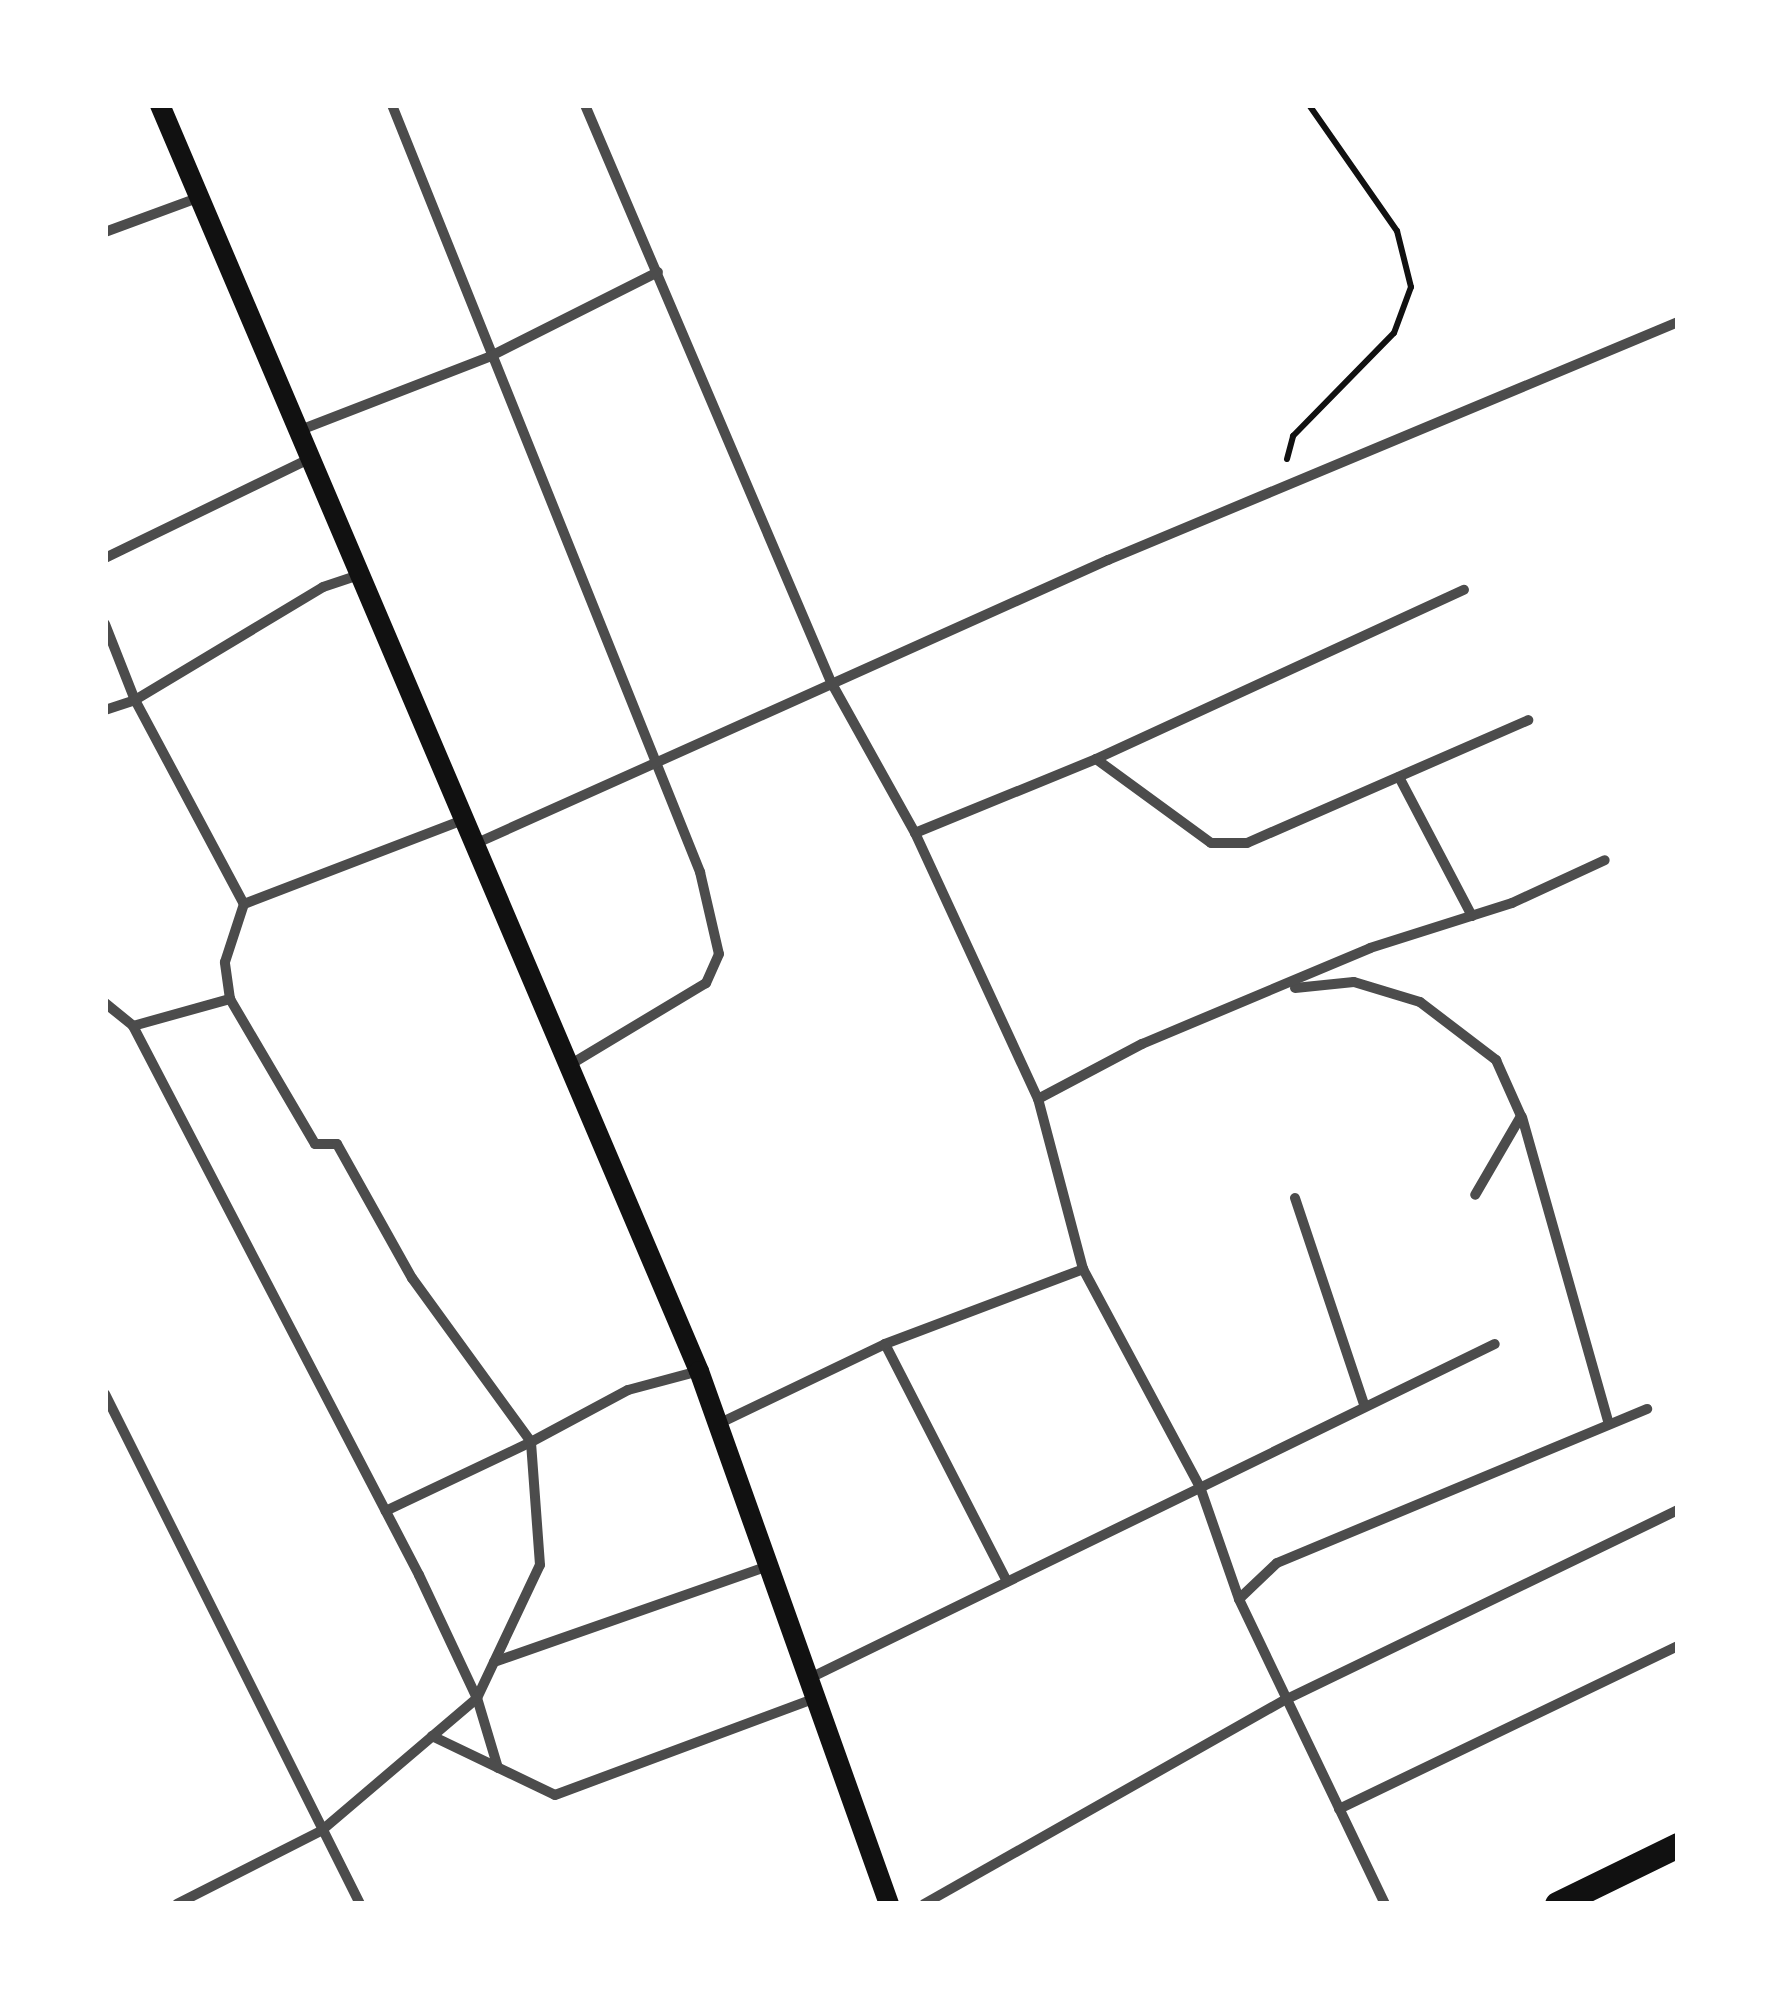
<!DOCTYPE html>
<html>
<head>
<meta charset="utf-8">
<style>
	body { margin:0 }
	#map { position:relative; width:1783px; height:2009px; overflow:hidden; background:#fff; font-family:"Source Serif 4",serif }
	div>[style] { position:absolute }
	[style*='--x'] { left:calc(var(--x)*1px); top:calc(var(--y)*1px); width:calc(var(--w)*1px); rotate:calc(var(--a)*1deg) }
	.path>* { height:6px; margin:-3px; padding:0 3px; transform-origin:3px; border-radius:3px; background:#111 }
	.minor>* { height:10px; margin:-5px; padding:0 5px; transform-origin:5px; border-radius:5px; background:#4c4c4c }
	.secondary>* { height:20px; margin:-10px; padding:0 10px; transform-origin:10px; border-radius:10px; background:#111 }
	.primary>* { height:25px; margin:-12.5px; padding:0 12.5px; transform-origin:12.5px; border-radius:12.5px; background:#111 }
	span { translate:-50% -50%; white-space:nowrap; text-align:center; line-height:1.15; -webkit-text-stroke:10px #fff; paint-order:stroke }
	.frame { position:absolute; inset:0; border:108px solid #fff; pointer-events:none }
</style>
</head>
<body>
<div id="map">
	<div class="path">
		<div style="--x:1287;--y:459;--w:24;--a:-75"></div>
		<div style="--x:1293;--y:436;--w:144;--a:-45.6"></div>
		<div style="--x:1394;--y:333;--w:49;--a:-69.7"></div>
		<div style="--x:1411;--y:287;--w:58;--a:-104"></div>
		<div style="--x:1397;--y:231;--w:154;--a:-124.9"></div>
	</div>
	<div class="minor">
		<div style="--x:392;--y:105;--w:827;--a:68.12"></div>
		<div style="--x:700;--y:872;--w:84;--a:77"></div>
		<div style="--x:719;--y:954;--w:32;--a:114"></div>
		<div style="--x:706;--y:983;--w:157;--a:149"></div>
		<div style="--x:585;--y:105;--w:627;--a:66.91"></div>
		<div style="--x:831;--y:682;--w:173;--a:60.9"></div>
		<div style="--x:105;--y:232;--w:101;--a:-20.2"></div>
		<div style="--x:303;--y:429;--w:199;--a:-21.2"></div>
		<div style="--x:489;--y:357;--w:189;--a:-26.7"></div>
		<div style="--x:105;--y:558;--w:229;--a:-25.9"></div>
		<div style="--x:105;--y:624;--w:82;--a:68.5"></div>
		<div style="--x:135;--y:700;--w:231;--a:61.9"></div>
		<div style="--x:244;--y:904;--w:237;--a:-21"></div>
		<div style="--x:105;--y:710;--w:32;--a:-18"></div>
		<div style="--x:135;--y:700;--w:219;--a:-31"></div>
		<div style="--x:323;--y:587;--w:41;--a:-18.4"></div>
		<div style="--x:1096;--y:759;--w:142;--a:36.1"></div>
		<div style="--x:1211;--y:843;--w:36;--a:0"></div>
		<div style="--x:1247;--y:843;--w:307;--a:-23.6"></div>
		<div style="--x:1399;--y:777;--w:157;--a:62.3"></div>
		<div style="--x:477;--y:843;--w:692;--a:-24.16"></div>
		<div style="--x:1108;--y:560;--w:618;--a:-22.66"></div>
		<div style="--x:1295;--y:988;--w:59;--a:-5.8"></div>
		<div style="--x:1354;--y:982;--w:69;--a:16.9"></div>
		<div style="--x:1420;--y:1002;--w:96;--a:37.3"></div>
		<div style="--x:1496;--y:1060;--w:61;--a:65.9"></div>
		<div style="--x:1521;--y:1116;--w:91;--a:120.2"></div>
		<div style="--x:230;--y:999;--w:168;--a:59.6"></div>
		<div style="--x:315;--y:1144;--w:22;--a:0"></div>
		<div style="--x:337;--y:1144;--w:154;--a:60.8"></div>
		<div style="--x:412;--y:1278;--w:203;--a:54"></div>
		<div style="--x:531;--y:1442;--w:161;--a:154.6"></div>
		<div style="--x:105;--y:1003;--w:36;--a:39"></div>
		<div style="--x:133;--y:1026;--w:619;--a:62.48"></div>
		<div style="--x:419;--y:1575;--w:136;--a:64.8"></div>
		<div style="--x:477;--y:1698;--w:73;--a:73.3"></div>
		<div style="--x:133;--y:1026;--w:101;--a:-15.6"></div>
		<div style="--x:230;--y:999;--w:37;--a:-98"></div>
		<div style="--x:225;--y:962;--w:61;--a:-71.9"></div>
		<div style="--x:1038;--y:1099;--w:118;--a:-27.9"></div>
		<div style="--x:1142;--y:1044;--w:247;--a:-22.8"></div>
		<div style="--x:1370;--y:948;--w:149;--a:-17.6"></div>
		<div style="--x:1512;--y:903;--w:102;--a:-24.8"></div>
		<div style="--x:1522;--y:1117;--w:319;--a:74.2"></div>
		<div style="--x:1295;--y:1198;--w:220;--a:71.5"></div>
		<div style="--x:1083;--y:1269;--w:247;--a:61.8"></div>
		<div style="--x:1200;--y:1487;--w:119;--a:70.8"></div>
		<div style="--x:885;--y:1344;--w:267;--a:62.8"></div>
		<div style="--x:105;--y:1394;--w:570;--a:63.43"></div>
		<div style="--x:716;--y:1425;--w:187;--a:-25.6"></div>
		<div style="--x:885;--y:1344;--w:212;--a:-20.7"></div>
		<div style="--x:1083;--y:1269;--w:176;--a:-104.8"></div>
		<div style="--x:1038;--y:1099;--w:293;--a:-114.8"></div>
		<div style="--x:915;--y:833;--w:196;--a:-22.2"></div>
		<div style="--x:1096;--y:759;--w:405;--a:-24.7"></div>
		<div style="--x:494;--y:1662;--w:287;--a:-19.3"></div>
		<div style="--x:808;--y:1679;--w:764;--a:-26"></div>
		<div style="--x:432;--y:1736;--w:136;--a:25.6"></div>
		<div style="--x:555;--y:1795;--w:275;--a:-20.4"></div>
		<div style="--x:1339;--y:1809;--w:376;--a:-25.7"></div>
		<div style="--x:177;--y:1904;--w:161;--a:-26.9"></div>
		<div style="--x:321;--y:1831;--w:205;--a:-40.4"></div>
		<div style="--x:477;--y:1698;--w:147;--a:-64.7"></div>
		<div style="--x:540;--y:1565;--w:123;--a:-94.2"></div>
		<div style="--x:531;--y:1442;--w:110;--a:-28.2"></div>
		<div style="--x:628;--y:1390;--w:73;--a:-15"></div>
		<div style="--x:924;--y:1904;--w:417;--a:-29.5"></div>
		<div style="--x:1287;--y:1699;--w:434;--a:-25.8"></div>
		<div style="--x:1385;--y:1904;--w:338;--a:-115.6"></div>
		<div style="--x:1239;--y:1599;--w:52;--a:-43.5"></div>
		<div style="--x:1277;--y:1563;--w:401;--a:-22.6"></div>
	</div>
	<div class="secondary">
		<div style="--x:160;--y:105;--w:1376;--a:66.94"></div>
		<div style="--x:699;--y:1371;--w:566;--a:70.38"></div>
	</div>
	<div class="primary">
		<div style="--x:1557;--y:1904;--w:135;--a:-26"></div>
	</div>
	<div class="frame"></div>
</div>
</body>
</html>
